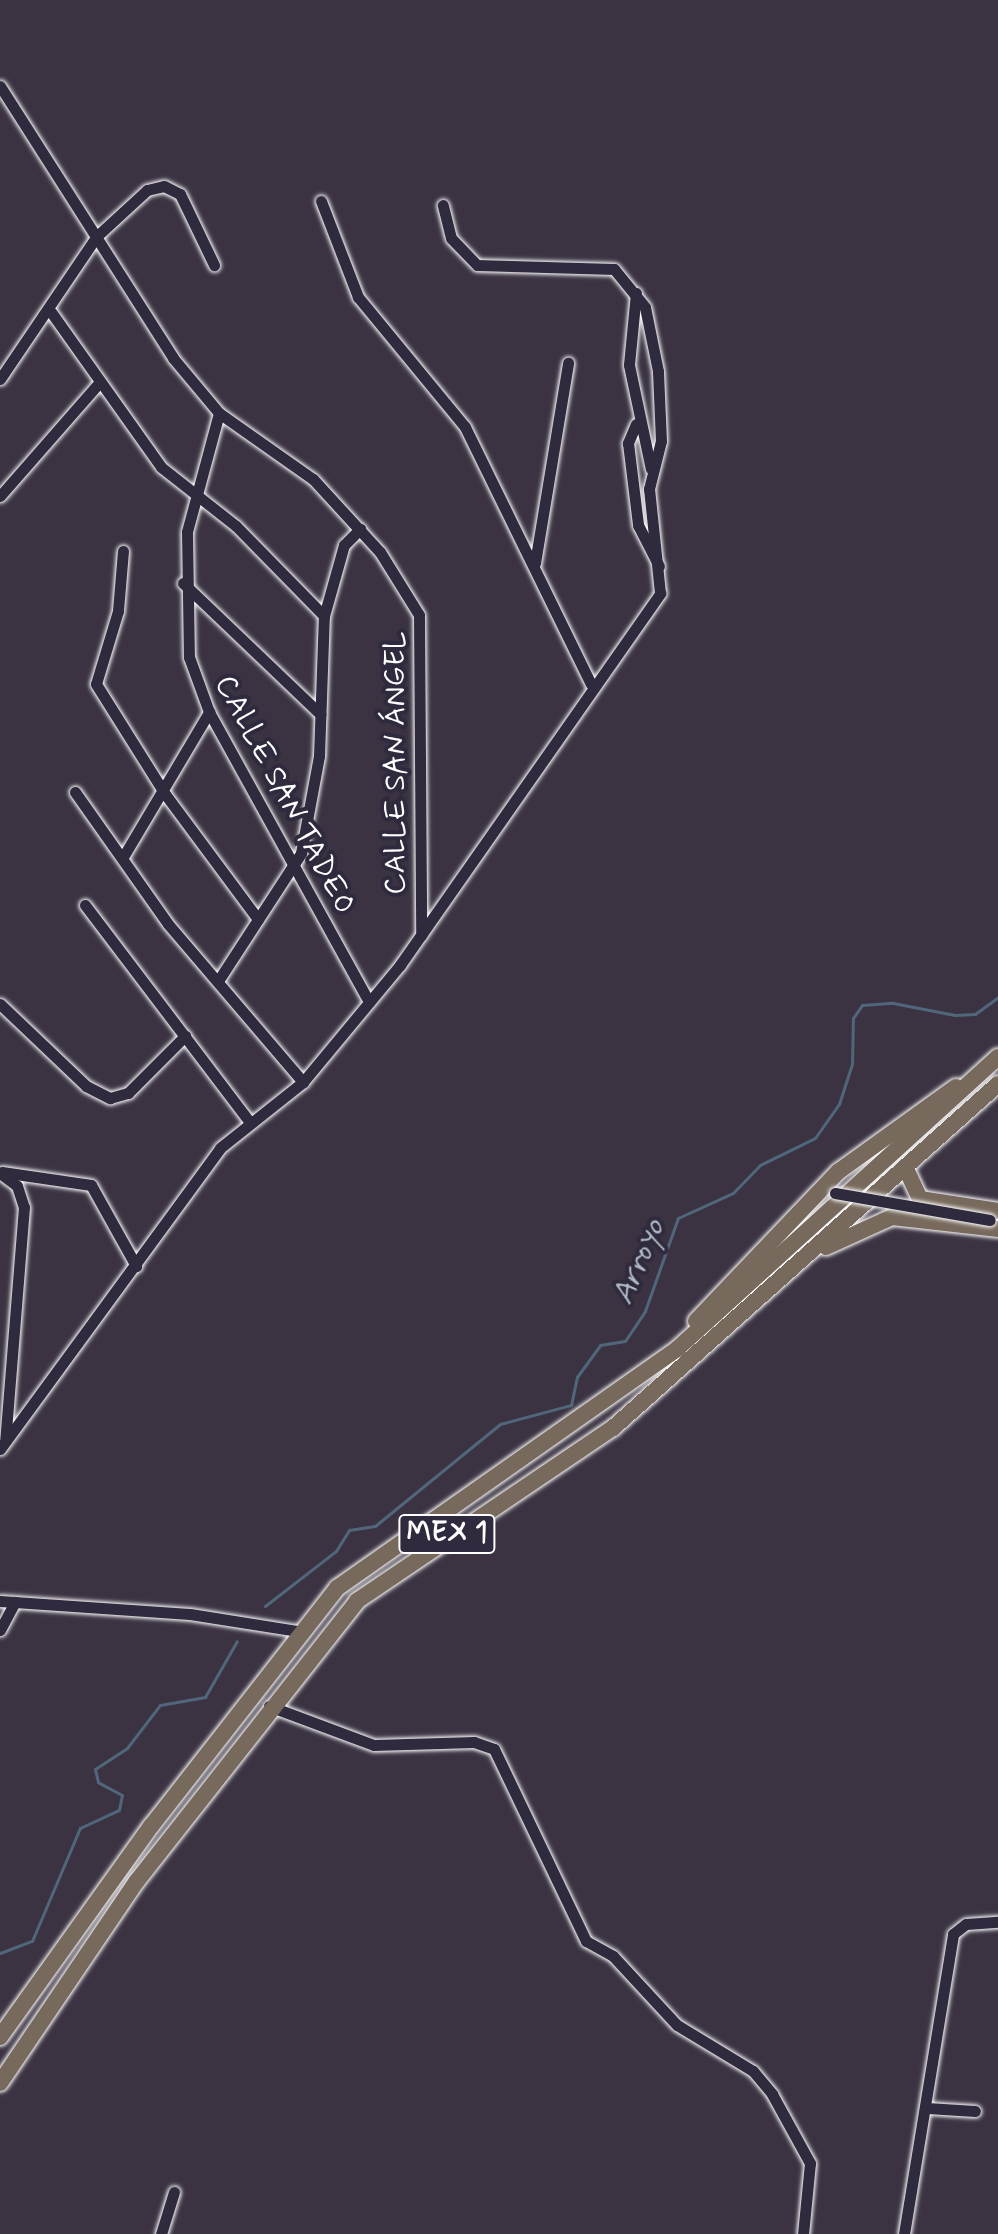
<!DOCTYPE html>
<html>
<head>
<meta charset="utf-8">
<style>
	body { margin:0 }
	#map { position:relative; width:998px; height:2234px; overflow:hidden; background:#3b3342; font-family:Mynerve,sans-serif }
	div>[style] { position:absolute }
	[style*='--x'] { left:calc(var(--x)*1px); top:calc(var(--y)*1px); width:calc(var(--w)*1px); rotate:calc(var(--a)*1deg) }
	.stream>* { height:3px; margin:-1.5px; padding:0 1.5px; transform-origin:1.5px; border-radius:1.5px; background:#50677b }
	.roads { filter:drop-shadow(0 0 2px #fff) drop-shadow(0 0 2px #fff) }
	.minor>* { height:11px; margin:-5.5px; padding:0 5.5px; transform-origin:5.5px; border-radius:5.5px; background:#2f2a3d }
	.highway>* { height:16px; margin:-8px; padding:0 8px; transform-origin:8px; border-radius:8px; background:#77695c }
	.bridges { filter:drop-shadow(0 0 2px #fff) drop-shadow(0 0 2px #fff) }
	.minor-bridge>* { height:11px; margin:-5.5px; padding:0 5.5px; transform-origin:5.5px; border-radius:5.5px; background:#2f2a3d }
	span { translate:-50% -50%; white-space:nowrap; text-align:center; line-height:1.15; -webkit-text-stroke:8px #2f2a3d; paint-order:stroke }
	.shield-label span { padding:2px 6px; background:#2f2a3d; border:2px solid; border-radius:6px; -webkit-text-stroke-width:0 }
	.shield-label { font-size:28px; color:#fff; font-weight:700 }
	.street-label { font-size:30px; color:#fff }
	.water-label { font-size:32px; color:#b0bbc4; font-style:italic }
</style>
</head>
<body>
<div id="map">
	<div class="stream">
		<div style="--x:265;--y:1606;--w:90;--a:-37.8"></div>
		<div style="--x:336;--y:1551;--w:25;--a:-58"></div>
		<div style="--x:349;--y:1530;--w:26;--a:-9"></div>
		<div style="--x:375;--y:1526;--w:161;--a:-39.2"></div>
		<div style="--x:500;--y:1424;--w:73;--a:-15"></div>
		<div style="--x:571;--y:1405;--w:29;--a:-78"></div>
		<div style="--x:577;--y:1377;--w:39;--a:-54"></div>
		<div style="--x:600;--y:1345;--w:25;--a:-9"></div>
		<div style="--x:625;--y:1341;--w:36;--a:-56"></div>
		<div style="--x:645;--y:1311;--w:99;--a:-70.5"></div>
		<div style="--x:678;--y:1218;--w:60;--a:-24.4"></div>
		<div style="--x:733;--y:1193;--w:39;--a:-46"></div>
		<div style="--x:760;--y:1165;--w:61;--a:-26.1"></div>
		<div style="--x:815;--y:1138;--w:42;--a:-54.8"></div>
		<div style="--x:839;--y:1104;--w:42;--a:-72"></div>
		<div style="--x:852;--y:1064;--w:46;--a:-88.8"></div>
		<div style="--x:853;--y:1018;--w:16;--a:-55"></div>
		<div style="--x:862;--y:1005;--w:31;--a:-4"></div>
		<div style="--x:893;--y:1003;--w:63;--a:11"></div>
		<div style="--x:955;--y:1015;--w:20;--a:-3"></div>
		<div style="--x:975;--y:1014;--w:29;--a:-36"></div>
		<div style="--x:0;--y:1953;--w:34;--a:-21"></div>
		<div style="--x:32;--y:1941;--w:123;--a:-67"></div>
		<div style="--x:80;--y:1828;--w:43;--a:-24.8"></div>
		<div style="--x:119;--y:1810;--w:15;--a:-79"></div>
		<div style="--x:122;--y:1795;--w:27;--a:-152"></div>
		<div style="--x:98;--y:1782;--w:13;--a:-103"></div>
		<div style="--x:95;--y:1769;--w:38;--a:-33"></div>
		<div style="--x:127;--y:1748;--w:54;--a:-52.5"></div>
		<div style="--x:160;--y:1705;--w:46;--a:-10.1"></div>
		<div style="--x:205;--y:1697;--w:64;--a:-60.3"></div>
	</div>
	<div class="roads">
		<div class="minor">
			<div style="--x:0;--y:86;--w:322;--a:57.5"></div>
			<div style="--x:173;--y:358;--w:72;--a:50.1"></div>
			<div style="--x:219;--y:413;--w:115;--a:35.1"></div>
			<div style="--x:313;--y:479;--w:99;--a:47.5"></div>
			<div style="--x:380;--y:552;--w:74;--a:58.2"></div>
			<div style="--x:419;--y:615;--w:320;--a:89.6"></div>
			<div style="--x:321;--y:201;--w:103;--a:68.9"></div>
			<div style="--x:358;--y:297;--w:168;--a:50.5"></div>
			<div style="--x:465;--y:427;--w:286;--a:63.9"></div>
			<div style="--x:636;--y:293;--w:72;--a:95.6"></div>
			<div style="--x:629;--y:365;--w:106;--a:78.1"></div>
			<div style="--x:51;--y:312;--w:190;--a:54.6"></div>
			<div style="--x:161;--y:467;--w:95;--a:38.2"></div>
			<div style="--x:236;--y:526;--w:126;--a:45.6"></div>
			<div style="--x:0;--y:379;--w:173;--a:-55.9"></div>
			<div style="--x:97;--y:236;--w:68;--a:-42.6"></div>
			<div style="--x:147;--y:190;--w:17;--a:-13"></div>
			<div style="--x:164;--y:186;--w:18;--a:27"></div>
			<div style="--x:180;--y:194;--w:79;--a:64.4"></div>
			<div style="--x:219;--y:413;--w:123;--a:105.1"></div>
			<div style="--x:187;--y:532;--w:125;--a:89.1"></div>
			<div style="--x:189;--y:657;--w:59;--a:70"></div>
			<div style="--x:209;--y:712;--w:331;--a:61.1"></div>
			<div style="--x:636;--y:424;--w:21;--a:113"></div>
			<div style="--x:628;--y:443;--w:83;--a:83"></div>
			<div style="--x:638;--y:525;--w:46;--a:62.9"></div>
			<div style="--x:0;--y:496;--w:149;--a:-48.8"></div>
			<div style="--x:123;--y:551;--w:60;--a:94.8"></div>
			<div style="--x:118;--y:611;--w:76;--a:106.8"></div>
			<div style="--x:96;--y:684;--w:130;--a:57.9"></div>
			<div style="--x:165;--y:794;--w:156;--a:53.4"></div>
			<div style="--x:535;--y:563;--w:203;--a:-80.6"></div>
			<div style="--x:183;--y:583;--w:190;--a:43.7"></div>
			<div style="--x:75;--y:792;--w:161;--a:54.8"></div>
			<div style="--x:168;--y:924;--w:208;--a:49.5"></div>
			<div style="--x:123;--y:857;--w:169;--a:-59.3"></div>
			<div style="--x:85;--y:905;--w:273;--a:52.8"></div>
			<div style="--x:218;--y:981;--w:153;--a:-57"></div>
			<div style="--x:301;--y:853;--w:99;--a:-79.5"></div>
			<div style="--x:319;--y:756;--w:140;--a:-88"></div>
			<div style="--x:324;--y:616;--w:74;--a:-74.3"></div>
			<div style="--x:344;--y:545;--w:23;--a:-45"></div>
			<div style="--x:0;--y:1004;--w:119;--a:43.6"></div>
			<div style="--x:86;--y:1086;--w:27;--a:27"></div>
			<div style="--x:110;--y:1098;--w:19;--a:-16"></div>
			<div style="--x:128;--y:1093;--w:81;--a:-45"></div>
			<div style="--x:2;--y:1172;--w:90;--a:8.3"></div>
			<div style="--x:91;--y:1185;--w:93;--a:60.9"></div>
			<div style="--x:0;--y:1173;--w:21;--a:37"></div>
			<div style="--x:17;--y:1186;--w:22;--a:72"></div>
			<div style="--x:24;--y:1207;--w:235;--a:94.6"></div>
			<div style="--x:0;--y:1449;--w:373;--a:-53.8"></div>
			<div style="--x:220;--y:1148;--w:106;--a:-38.5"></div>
			<div style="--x:303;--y:1082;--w:152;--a:-50.3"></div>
			<div style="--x:400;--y:965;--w:454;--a:-55"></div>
			<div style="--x:660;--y:593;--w:105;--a:-96"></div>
			<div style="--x:649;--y:489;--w:49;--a:-76"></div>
			<div style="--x:661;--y:441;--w:70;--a:-92.5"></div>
			<div style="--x:658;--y:371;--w:65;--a:-101.5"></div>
			<div style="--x:645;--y:307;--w:49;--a:-129.2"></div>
			<div style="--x:614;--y:269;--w:137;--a:-178.3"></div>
			<div style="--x:477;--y:265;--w:37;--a:-134"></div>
			<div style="--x:451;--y:238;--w:34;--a:-104"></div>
			<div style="--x:0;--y:1601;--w:190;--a:3.9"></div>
			<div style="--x:190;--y:1614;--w:108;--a:9"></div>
			<div style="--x:0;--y:1630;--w:32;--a:-62"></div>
			<div style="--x:269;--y:1706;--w:112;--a:20.4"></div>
			<div style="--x:374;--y:1745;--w:100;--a:-1.7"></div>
			<div style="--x:474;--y:1742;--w:21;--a:19"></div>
			<div style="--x:494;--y:1749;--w:213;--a:64.4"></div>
			<div style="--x:586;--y:1941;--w:31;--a:29"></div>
			<div style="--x:613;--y:1956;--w:94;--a:47.2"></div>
			<div style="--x:677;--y:2025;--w:89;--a:31.2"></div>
			<div style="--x:753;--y:2071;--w:30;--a:50"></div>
			<div style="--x:772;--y:2094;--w:79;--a:61.2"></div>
			<div style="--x:810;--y:2163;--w:71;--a:95.6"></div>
			<div style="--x:927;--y:2108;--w:48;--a:3.6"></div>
			<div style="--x:161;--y:2234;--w:44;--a:-72.8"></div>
			<div style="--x:904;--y:2234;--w:304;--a:-80.7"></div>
			<div style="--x:953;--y:1934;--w:16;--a:-38"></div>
			<div style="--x:966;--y:1924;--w:32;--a:-4"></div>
		</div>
		<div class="highway">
			<div style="--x:907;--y:1171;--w:31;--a:65"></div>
			<div style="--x:920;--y:1199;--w:79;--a:8.7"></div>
			<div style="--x:826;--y:1247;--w:72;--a:-24.4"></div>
			<div style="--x:892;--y:1217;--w:107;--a:6.5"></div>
			<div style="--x:696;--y:1321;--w:207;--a:-46.4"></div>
			<div style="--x:839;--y:1171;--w:144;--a:-35.7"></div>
			<div style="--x:0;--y:2037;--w:261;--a:-54.4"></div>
			<div style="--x:152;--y:1825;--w:301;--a:-52"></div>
			<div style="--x:337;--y:1588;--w:416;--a:-35.1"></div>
			<div style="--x:677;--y:1349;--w:434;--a:-42.3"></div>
			<div style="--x:0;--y:2083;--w:244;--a:-55.9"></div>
			<div style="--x:137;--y:1881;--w:356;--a:-51.8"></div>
			<div style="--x:357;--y:1601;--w:309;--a:-34.1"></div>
			<div style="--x:613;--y:1428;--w:516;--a:-41.78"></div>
		</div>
	</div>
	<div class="bridges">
		<div class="minor-bridge">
			<div style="--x:835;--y:1193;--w:157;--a:9.9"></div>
		</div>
	</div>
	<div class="shield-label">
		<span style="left:447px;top:1534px">MEX 1</span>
	</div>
	<div class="street-label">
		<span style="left:396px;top:763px;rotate:-90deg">CALLE SAN ÁNGEL</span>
		<span style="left:284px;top:795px;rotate:62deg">CALLE SAN TADEO</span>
	</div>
	<div class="water-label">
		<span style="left:639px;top:1262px;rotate:-67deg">Arroyo</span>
	</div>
</div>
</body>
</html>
